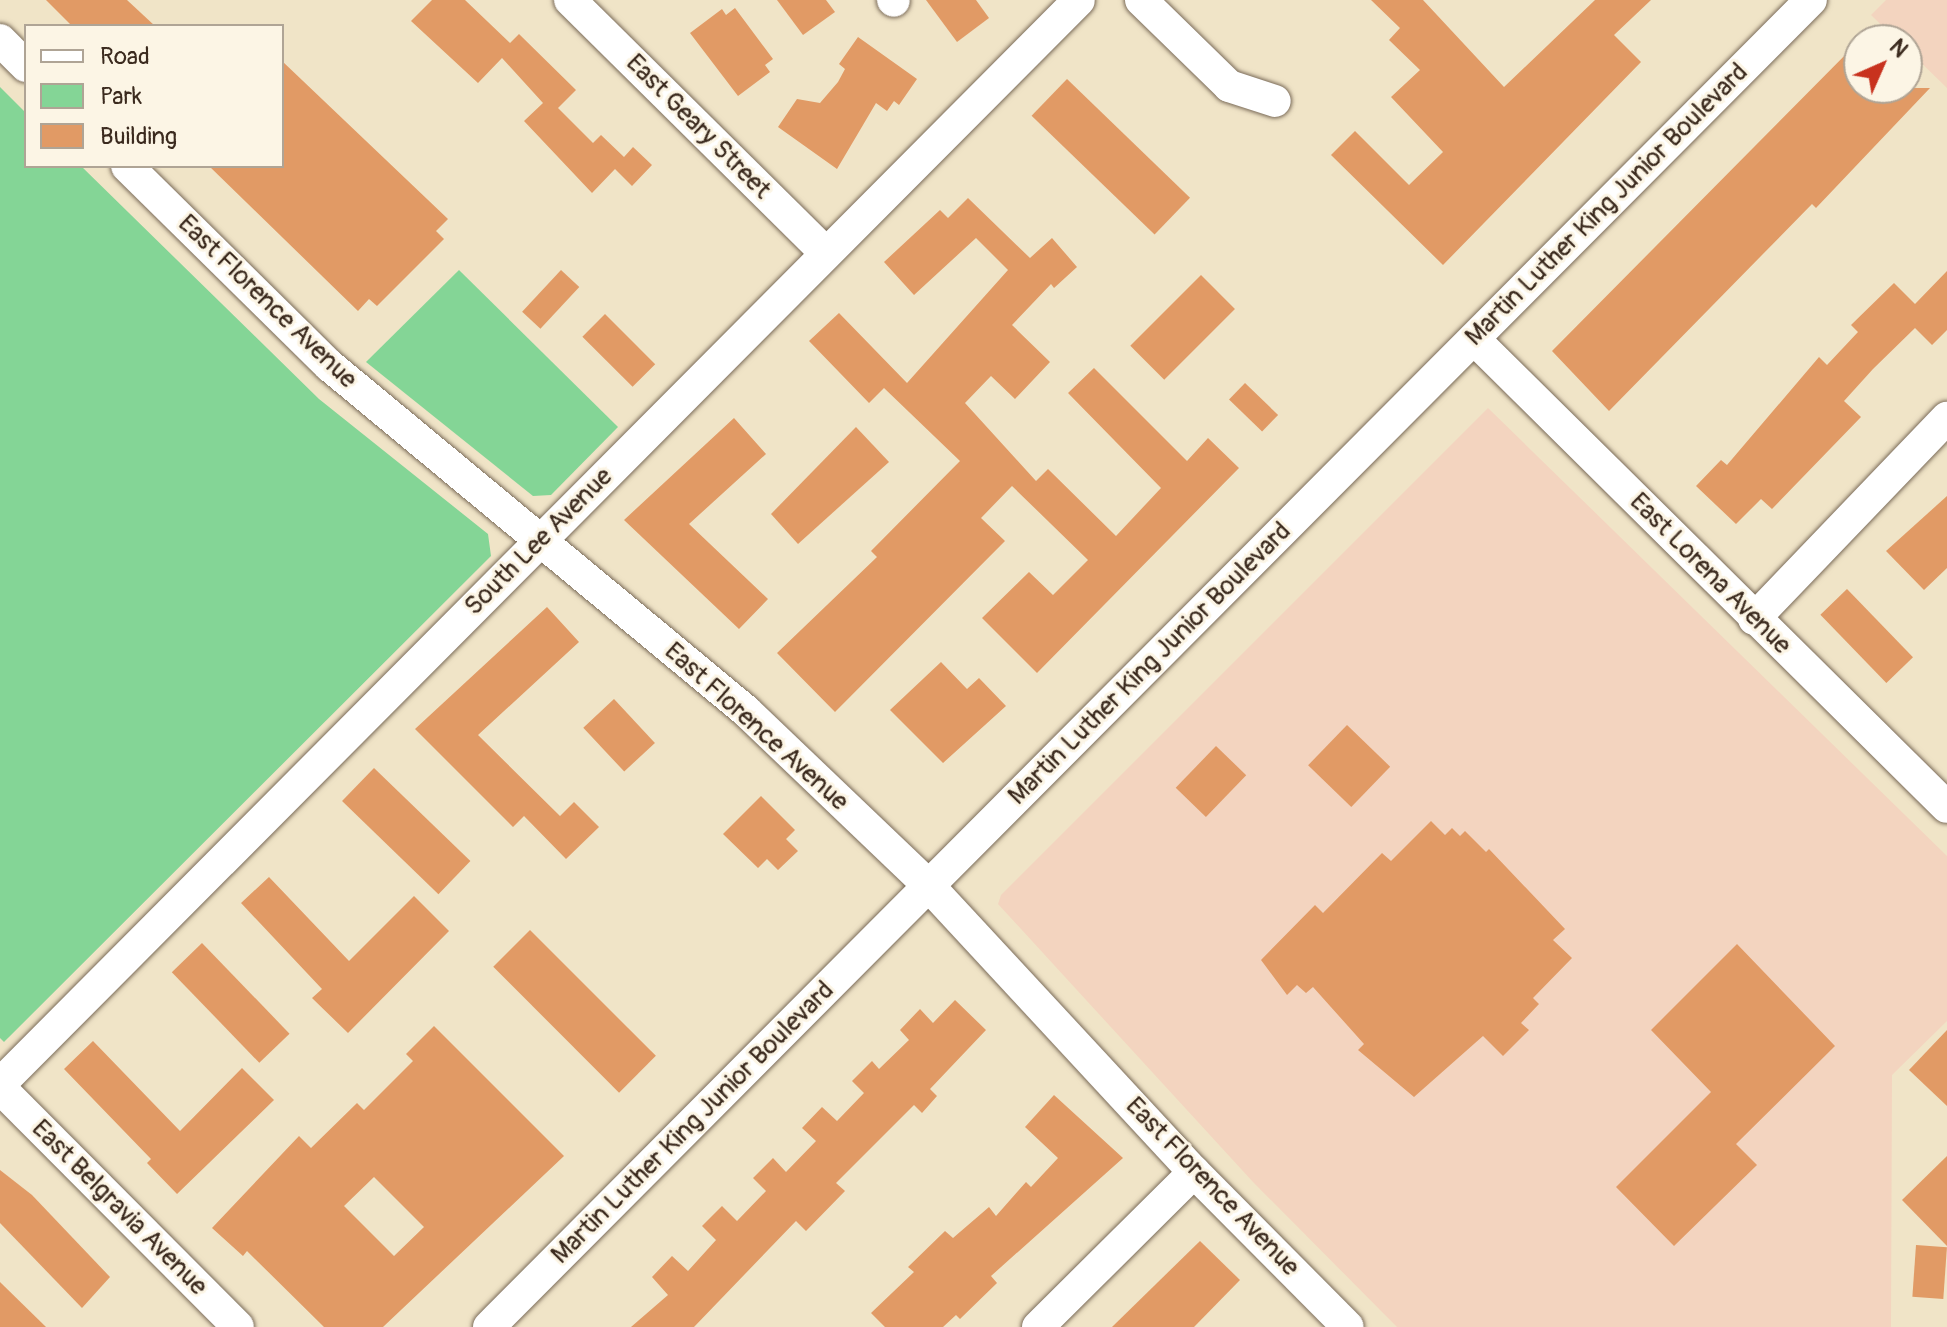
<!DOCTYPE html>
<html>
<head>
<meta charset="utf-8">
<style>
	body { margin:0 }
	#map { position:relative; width:1947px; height:1327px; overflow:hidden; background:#f0e4c7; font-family:Pangolin,sans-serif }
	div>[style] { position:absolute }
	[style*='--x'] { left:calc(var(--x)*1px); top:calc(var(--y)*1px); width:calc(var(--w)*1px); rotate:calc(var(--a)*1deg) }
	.built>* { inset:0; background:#f3d4bf }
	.green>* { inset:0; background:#84d596 }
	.building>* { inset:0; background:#e19a65; transform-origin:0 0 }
	.roads { filter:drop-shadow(0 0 2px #7a6b59) drop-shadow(0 0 2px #7a6b59) }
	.minor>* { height:32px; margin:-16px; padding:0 16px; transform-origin:16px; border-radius:16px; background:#fff }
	span { translate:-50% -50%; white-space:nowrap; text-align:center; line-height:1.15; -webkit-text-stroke:6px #fcf5e5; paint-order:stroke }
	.street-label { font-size:26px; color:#3b2a1e }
	.legend { position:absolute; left:24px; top:24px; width:260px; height:144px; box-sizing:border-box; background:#fcf5e5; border:2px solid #afa495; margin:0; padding:10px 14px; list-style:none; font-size:24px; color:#3b2a1e }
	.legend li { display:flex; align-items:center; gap:16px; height:40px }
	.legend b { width:40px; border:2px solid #afa495 }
	.north { position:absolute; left:1843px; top:24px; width:80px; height:80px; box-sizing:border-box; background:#fcf5e5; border:2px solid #afa495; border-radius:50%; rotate:45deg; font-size:22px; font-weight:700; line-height:32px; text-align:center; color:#3b2a1e }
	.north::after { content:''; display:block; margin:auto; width:28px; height:36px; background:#c8321e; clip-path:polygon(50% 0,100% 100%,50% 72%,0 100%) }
</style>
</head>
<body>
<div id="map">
	<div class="built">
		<div style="clip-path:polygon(1886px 0,1947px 0,1947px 88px,1907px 49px,1907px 40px,1897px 40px,1871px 15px)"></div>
		<div style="clip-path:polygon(1488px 408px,1947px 856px,1947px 1021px,1892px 1075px,1891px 1327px,1397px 1327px,1253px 1182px,998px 904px,1001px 895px)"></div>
	</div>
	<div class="green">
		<div style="clip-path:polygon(0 87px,26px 113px,26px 166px,81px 166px,319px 399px,488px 534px,491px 556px,4px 1042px,0 1038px)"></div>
		<div style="clip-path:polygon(459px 270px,618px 427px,551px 495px,533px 496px,366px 362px)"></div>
	</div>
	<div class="building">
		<div style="clip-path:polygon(46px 0,127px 0,155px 26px,72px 26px)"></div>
		<div style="clip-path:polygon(432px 0,465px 0,510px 43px,519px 34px,576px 90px,558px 108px,593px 143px,601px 135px,624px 157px,633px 147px,652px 165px,632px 186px,615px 169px,592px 193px,524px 121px,543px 103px,502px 58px,478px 83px,411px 21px)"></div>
		<div style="clip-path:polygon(777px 0,826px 0,835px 12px,803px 35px)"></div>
		<div style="clip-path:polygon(926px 0,976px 0,989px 18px,957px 42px)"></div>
		<div style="clip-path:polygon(1371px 0,1423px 0,1504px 87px,1595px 0,1651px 0,1614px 35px,1641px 62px,1443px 265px,1331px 155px,1355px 131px,1409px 185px,1443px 152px,1391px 97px,1420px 70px,1389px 40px,1400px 28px)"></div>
		<div style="clip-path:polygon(735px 8px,773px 59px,765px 65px,770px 72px,738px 96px,690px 33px,722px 9px,726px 15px)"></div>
		<div style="clip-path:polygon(858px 37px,917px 79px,899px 105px,894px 101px,887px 111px,876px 103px,837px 169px,778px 127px,797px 99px,820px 103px,838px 82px,845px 69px,839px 64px)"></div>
		<div style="clip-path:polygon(1859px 41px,1859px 88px,1930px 88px,1816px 208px,1812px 204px,1609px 411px,1552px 351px)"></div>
		<div style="clip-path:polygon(282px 61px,448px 219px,436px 231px,444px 239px,377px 306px,369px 299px,358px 311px,209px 166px,282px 166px)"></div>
		<div style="left:1067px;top:79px;width:171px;height:51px;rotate:44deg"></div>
		<div style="clip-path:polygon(968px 198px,1030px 258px,1052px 238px,1077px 267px,1054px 288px,1051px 284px,1012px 325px,1050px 362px,1015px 399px,991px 376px,965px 403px,1036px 481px,1048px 469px,1116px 536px,1161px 488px,1068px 393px,1094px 368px,1187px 461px,1208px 438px,1239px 468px,1037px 673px,982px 618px,1029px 572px,1053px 595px,1088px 560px,1012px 486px,981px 518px,1005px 541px,835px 712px,777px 653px,877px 557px,871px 551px,960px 461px,884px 388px,869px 403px,809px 341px,839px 313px,907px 383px,1008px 270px,976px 238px,914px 295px,884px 262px,940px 210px,948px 218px)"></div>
		<div style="left:561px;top:270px;width:25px;height:57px;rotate:43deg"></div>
		<div style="clip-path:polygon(1947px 271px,1947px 330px,1932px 345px,1915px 328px,1873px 369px,1844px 401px,1861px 417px,1772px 509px,1761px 499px,1736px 524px,1696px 486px,1721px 460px,1727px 465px,1819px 357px,1827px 365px,1858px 332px,1851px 325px,1894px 283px,1915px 304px)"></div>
		<div style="left:1201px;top:275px;width:48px;height:100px;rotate:45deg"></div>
		<div style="left:605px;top:314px;width:71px;height:32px;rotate:45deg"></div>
		<div style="left:1245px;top:383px;width:46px;height:23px;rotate:44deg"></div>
		<div style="clip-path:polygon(734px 418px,766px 454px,689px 524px,768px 599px,739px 629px,624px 520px)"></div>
		<div style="clip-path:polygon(856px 427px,889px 462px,798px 544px,771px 514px)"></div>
		<div style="clip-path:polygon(1947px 496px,1947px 568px,1924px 590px,1886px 551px)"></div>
		<div style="left:1847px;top:589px;width:95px;height:37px;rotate:46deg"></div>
		<div style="clip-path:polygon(547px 607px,579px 642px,478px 735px,560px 816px,574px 802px,599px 827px,566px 859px,524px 816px,513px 827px,415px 729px)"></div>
		<div style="clip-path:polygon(941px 662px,967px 689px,979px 678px,1006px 706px,943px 763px,890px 710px)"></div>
		<div style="left:614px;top:699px;width:60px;height:42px;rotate:47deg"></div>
		<div style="left:1347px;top:725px;width:60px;height:56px;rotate:44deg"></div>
		<div style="left:1216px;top:746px;width:42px;height:58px;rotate:44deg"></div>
		<div style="left:374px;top:768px;width:134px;height:46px;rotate:44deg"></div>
		<div style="clip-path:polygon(761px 796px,795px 830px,786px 839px,798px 851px,778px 870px,767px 859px,758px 868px,723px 834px)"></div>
		<div style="clip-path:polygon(1431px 821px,1445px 835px,1452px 828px,1460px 836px,1465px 831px,1486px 852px,1489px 849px,1565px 929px,1553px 940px,1572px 958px,1533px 998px,1539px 1004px,1521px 1023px,1529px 1030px,1503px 1056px,1483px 1036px,1414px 1097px,1358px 1050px,1364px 1044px,1313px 987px,1306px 993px,1297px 985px,1287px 995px,1261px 960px,1315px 905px,1323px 913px,1382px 853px,1391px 861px)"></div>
		<div style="clip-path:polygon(269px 877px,349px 961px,414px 896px,449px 931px,348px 1033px,312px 998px,322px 989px,241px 903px)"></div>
		<div style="left:530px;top:930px;width:178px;height:52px;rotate:45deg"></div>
		<div style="left:202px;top:943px;width:126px;height:42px;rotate:46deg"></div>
		<div style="clip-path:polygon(1737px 944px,1835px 1046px,1736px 1144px,1757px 1165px,1674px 1246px,1616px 1187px,1711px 1092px,1651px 1030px)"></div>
		<div style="clip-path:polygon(955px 1000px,986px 1030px,930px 1089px,937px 1096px,922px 1113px,914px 1105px,836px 1183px,845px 1191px,806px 1231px,796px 1221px,694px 1327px,631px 1327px,668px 1295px,652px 1277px,672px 1256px,688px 1271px,716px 1240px,702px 1226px,722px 1206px,737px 1221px,766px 1191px,753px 1178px,773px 1158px,786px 1172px,816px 1141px,802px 1128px,822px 1107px,837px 1121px,864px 1093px,852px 1081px,872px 1061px,879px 1069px,909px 1040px,900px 1030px,920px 1009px,933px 1023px)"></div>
		<div style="clip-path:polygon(evenodd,434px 1026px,564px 1156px,383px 1327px,324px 1327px,247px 1251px,243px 1256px,212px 1228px,299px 1136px,311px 1148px,357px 1103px,364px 1110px,413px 1061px,406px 1054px,434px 1026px,374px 1177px,424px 1227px,394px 1256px,344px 1206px,374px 1177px)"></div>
		<div style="clip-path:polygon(1947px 1030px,1947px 1106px,1909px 1070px)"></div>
		<div style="clip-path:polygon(93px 1041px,180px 1131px,242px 1068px,274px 1100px,177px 1194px,147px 1163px,151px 1159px,64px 1069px)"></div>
		<div style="clip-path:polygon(1054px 1095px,1123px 1158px,991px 1276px,997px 1283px,960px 1319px,956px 1315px,943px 1327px,885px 1327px,871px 1313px,914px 1272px,908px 1267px,945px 1231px,953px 1238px,989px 1207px,996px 1216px,1026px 1182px,1031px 1187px,1058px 1158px,1025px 1127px)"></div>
		<div style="clip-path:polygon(1947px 1156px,1947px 1246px,1902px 1200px)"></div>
		<div style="clip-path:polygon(0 1170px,32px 1195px,110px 1277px,82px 1308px,0 1223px)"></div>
		<div style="clip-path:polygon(1200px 1241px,1240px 1280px,1194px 1327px,1112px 1327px)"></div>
		<div style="left:1916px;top:1245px;width:31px;height:52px;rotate:4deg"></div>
		<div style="clip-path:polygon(0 1282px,46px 1327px,0 1327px)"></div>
	</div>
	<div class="roads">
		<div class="minor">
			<div style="--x:570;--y:0;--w:360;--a:44.7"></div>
			<div style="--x:893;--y:0;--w:1;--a:45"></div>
			<div style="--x:1141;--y:0;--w:123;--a:44.3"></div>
			<div style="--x:1229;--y:86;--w:48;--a:18.1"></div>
			<div style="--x:0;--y:40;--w:37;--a:45"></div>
			<div style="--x:127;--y:166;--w:285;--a:44.6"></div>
			<div style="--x:330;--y:366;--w:540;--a:39.67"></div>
			<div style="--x:746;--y:711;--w:253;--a:43.7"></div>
			<div style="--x:929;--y:886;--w:390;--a:47.2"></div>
			<div style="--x:1194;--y:1172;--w:218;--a:45.2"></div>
			<div style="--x:1474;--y:339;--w:665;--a:44.7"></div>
			<div style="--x:1754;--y:619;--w:279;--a:-46.2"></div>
			<div style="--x:0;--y:1084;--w:1529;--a:-45.13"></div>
			<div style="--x:0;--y:1088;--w:337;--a:45.1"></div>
			<div style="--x:489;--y:1327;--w:1873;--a:-45.11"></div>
			<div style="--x:1038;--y:1327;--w:220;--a:-44.8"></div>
		</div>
	</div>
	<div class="street-label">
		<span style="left:698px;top:127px;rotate:45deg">East Geary Street</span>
		<span style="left:1607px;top:205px;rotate:-45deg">Martin Luther King Junior Boulevard</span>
		<span style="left:267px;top:302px;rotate:44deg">East Florence Avenue</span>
		<span style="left:539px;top:542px;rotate:-45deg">South Lee Avenue</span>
		<span style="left:1710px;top:574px;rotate:45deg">East Lorena Avenue</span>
		<span style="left:1150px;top:664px;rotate:-45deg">Martin Luther King Junior Boulevard</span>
		<span style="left:756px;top:727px;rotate:42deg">East Florence Avenue</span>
		<span style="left:693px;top:1123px;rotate:-45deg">Martin Luther King Junior Boulevard</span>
		<span style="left:1212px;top:1187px;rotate:46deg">East Florence Avenue</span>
		<span style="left:119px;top:1208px;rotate:45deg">East Belgravia Avenue</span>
	</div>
	<ul class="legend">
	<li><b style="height:10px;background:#fff"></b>Road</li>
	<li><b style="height:22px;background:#84d596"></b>Park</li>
	<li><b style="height:22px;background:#e19a65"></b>Building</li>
	</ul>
	<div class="north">N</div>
</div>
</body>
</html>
